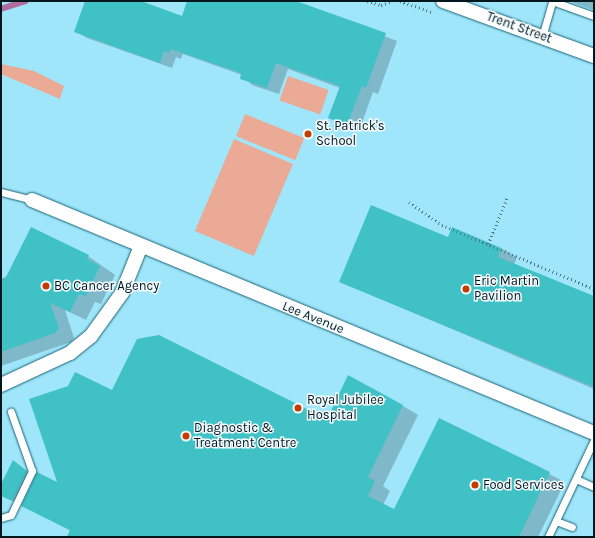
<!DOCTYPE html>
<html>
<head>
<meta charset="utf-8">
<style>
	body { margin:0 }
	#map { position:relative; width:595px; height:538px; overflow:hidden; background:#9fe6fb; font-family:Karla,sans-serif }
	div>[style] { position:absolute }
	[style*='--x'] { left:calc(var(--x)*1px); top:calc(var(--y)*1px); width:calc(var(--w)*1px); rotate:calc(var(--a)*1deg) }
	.green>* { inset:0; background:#eaaa96; transform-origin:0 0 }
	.shadow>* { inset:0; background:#0003 }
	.stream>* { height:5.5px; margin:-2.75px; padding:0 2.75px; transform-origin:2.75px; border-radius:2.75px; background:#b16b9d }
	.building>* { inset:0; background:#40c1c5 }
	.path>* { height:2.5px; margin-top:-1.25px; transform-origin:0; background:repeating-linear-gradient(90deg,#497784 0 1px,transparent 0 4px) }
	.roads { filter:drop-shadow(0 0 1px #186376) drop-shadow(0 0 1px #186376) }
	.service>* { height:7px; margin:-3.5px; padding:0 3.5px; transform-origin:3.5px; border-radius:3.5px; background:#fff }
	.minor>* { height:14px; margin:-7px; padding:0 7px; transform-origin:7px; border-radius:7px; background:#fff }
	.dots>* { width:11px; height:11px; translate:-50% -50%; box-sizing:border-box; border:2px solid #f3fbfe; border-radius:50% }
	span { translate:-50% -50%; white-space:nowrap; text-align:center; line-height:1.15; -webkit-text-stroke:3px #f3fbfe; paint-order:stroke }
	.street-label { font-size:13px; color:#00171e }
	.poi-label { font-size:13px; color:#00171e }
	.left { translate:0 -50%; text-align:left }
	.frame { position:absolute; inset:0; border:2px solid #00171e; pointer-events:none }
</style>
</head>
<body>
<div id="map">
	<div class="green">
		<div style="clip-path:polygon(1px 64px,34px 71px,64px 86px,60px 99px,1px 74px)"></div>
		<div style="left:288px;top:76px;width:43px;height:26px;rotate:19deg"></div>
		<div style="left:245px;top:114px;width:64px;height:24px;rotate:22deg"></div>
		<div style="left:234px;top:139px;width:64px;height:100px;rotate:23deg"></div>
	</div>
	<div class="shadow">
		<div style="clip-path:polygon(86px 1px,138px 1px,183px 17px,190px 1px,293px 1px,397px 41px,378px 94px,373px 92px,359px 131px,329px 118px,340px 88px,288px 69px,279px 94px,252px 85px,242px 75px,183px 54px,181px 59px,176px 57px,172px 68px,87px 38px,75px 31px)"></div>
		<div style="clip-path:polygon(571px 1px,594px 1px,594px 10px,574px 3px)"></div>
		<div style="clip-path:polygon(449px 238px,501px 248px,517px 257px,514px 265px,594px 297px,594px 389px,340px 282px)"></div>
		<div style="clip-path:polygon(88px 256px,115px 275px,101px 304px,95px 302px,86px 320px,65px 310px,74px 338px,71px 342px,1px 366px,1px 280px)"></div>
		<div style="clip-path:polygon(113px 392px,327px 420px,403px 406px,418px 415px,383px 486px,390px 491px,383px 505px,395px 510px,439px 419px,565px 482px,538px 537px,68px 537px,71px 531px,38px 514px)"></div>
		<div style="clip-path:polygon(16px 463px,29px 473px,15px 502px,1px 495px,1px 486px)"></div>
	</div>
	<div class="stream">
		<div style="--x:1;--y:9;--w:26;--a:-18"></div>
	</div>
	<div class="building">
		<div style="clip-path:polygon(85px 1px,141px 1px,182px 16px,187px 1px,296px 1px,386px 33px,366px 88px,362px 86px,347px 125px,328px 118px,340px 86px,276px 63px,267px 88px,240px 79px,241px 73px,171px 49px,169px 53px,164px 51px,160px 63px,74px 32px)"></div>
		<div style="clip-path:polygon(371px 205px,448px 237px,452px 227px,501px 248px,498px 257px,594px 296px,594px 387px,339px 282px)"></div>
		<div style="clip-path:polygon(31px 227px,89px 255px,87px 259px,100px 266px,86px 296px,79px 294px,70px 312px,50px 303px,59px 328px,55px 333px,1px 352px,1px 279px,6px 277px)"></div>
		<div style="clip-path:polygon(159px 335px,327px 419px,348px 375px,403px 405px,368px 477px,375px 481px,368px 496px,394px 509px,439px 418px,550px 472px,519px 537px,67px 537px,70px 530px,21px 506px,37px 472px,57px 482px,29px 399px,68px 386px,75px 372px,112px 390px,137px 339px)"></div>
		<div style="clip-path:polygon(13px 460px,27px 471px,12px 501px,1px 496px,1px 484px)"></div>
	</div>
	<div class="path">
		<div style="--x:367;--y:1;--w:15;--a:16"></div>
		<div style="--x:381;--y:5;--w:12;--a:-20"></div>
		<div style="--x:400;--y:1;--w:34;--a:19"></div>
		<div style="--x:409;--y:202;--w:40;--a:34.9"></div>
		<div style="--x:442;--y:225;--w:165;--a:22.8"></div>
		<div style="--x:488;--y:244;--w:50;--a:-67.6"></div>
	</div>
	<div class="roads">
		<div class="service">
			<div style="--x:552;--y:1;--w:45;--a:19.7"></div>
			<div style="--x:542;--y:37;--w:37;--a:-74"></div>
			<div style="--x:1;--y:192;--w:32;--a:14"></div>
			<div style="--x:576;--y:479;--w:20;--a:24"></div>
			<div style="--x:1;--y:518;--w:10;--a:-17"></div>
			<div style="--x:11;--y:515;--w:49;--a:-64.5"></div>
			<div style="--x:32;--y:471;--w:63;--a:-109.6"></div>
			<div style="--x:556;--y:521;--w:17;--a:21"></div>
			<div style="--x:548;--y:537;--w:107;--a:-64.6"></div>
		</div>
		<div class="minor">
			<div style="--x:443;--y:1;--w:161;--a:20"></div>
			<div style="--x:32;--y:200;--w:608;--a:22.52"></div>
			<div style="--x:1;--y:385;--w:76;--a:-24.9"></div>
			<div style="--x:70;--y:353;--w:27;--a:-39"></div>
			<div style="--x:91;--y:336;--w:53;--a:-54.2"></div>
			<div style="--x:122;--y:293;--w:51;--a:-68"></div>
		</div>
	</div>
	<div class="dots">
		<div style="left:308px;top:134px;background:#c43d00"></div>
		<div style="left:46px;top:286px;background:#c43d00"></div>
		<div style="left:466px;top:289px;background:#c43d00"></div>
		<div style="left:298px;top:408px;background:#c43d00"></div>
		<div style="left:186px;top:436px;background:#c43d00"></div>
		<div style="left:475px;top:485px;background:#c43d00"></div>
	</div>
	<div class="street-label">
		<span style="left:519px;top:28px;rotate:20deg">Trent Street</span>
		<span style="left:313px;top:318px;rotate:22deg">Lee Avenue</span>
	</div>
	<div class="poi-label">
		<span class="left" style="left:316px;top:134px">St. Patrick's<br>School</span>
		<span class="left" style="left:474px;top:289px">Eric Martin<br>Pavilion</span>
		<span class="left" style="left:54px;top:286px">BC Cancer Agency</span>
		<span class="left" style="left:307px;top:408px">Royal Jubilee<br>Hospital</span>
		<span class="left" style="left:194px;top:436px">Diagnostic &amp;<br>Treatment Centre</span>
		<span class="left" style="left:483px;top:485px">Food Services</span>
	</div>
	<div class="frame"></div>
</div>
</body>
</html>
